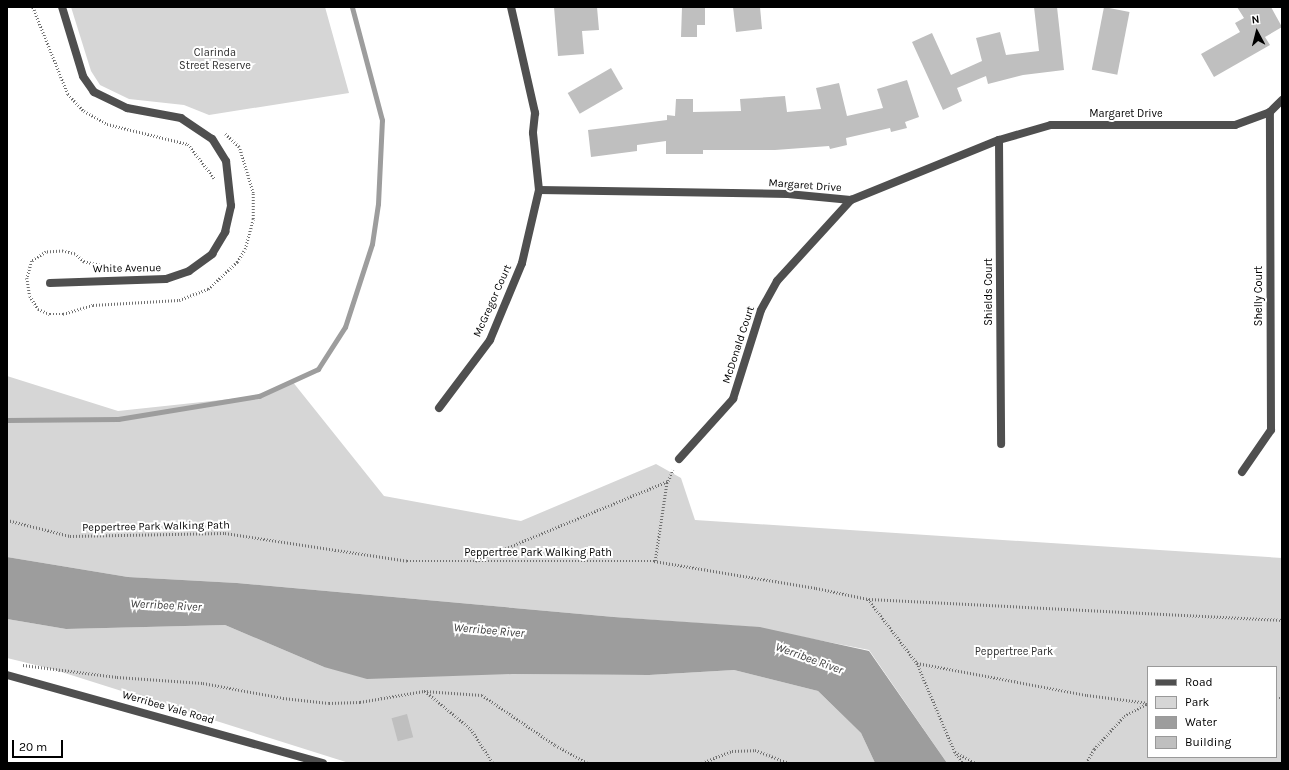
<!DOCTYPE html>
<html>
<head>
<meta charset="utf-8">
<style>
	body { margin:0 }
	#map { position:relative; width:1289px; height:770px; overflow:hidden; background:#fff; font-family:Karla,sans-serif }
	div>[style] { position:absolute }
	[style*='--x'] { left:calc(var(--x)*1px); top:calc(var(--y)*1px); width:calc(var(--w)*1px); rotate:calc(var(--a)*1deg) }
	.green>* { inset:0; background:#d6d6d6 }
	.water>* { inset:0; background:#9d9d9d }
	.stream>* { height:5px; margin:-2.5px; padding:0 2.5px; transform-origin:2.5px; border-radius:2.5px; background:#9d9d9d }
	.building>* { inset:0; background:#bfbfbf; transform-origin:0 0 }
	.path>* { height:2.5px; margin-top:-1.25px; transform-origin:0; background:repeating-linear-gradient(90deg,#717171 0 1px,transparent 0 3px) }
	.minor>* { height:8px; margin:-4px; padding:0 4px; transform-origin:4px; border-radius:4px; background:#4f4f4f }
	span { translate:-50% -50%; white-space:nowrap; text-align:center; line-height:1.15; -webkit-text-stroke:4px #fff; paint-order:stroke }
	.park-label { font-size:11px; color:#2d2d2d }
	.street-label { font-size:11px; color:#000 }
	.water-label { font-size:12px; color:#3e3e3e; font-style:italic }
	.frame { position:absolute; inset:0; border:8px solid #000; pointer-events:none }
	.legend { position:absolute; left:1147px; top:666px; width:130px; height:92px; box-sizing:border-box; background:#fff; border:1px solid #999; margin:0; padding:5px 7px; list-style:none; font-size:12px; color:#000 }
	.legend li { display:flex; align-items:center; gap:8px; height:20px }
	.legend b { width:20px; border:1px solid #999 }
	.north { position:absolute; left:1237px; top:12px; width:40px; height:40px; -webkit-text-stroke:3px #fff; paint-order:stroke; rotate:353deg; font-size:11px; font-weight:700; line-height:16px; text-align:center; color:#000 }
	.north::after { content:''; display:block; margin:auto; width:14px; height:18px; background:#000; clip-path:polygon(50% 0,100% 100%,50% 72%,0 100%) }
	.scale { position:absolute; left:12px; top:740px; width:51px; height:18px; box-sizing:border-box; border:2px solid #000; border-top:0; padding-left:5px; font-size:12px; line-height:14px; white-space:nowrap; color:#000; -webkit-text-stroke:3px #fff; paint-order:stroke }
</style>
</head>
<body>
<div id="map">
	<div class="green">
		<div style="clip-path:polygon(71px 7px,325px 7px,349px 93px,209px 115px,184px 105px,129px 99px,100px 85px,91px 71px)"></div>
		<div style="clip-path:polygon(evenodd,7px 376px,118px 411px,259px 396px,292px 381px,384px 496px,521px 521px,656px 464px,681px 478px,695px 520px,1282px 558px,1282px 763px,947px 763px,869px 650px,752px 627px,614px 617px,237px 583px,128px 577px,7px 557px,7px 376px,1148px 667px,1276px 667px,1276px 757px,1148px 757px,1148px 667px)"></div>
		<div style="clip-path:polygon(7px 619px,66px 629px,225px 625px,324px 667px,512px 674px,649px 675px,734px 670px,818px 691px,861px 733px,875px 763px,349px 763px,52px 669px,7px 658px)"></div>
	</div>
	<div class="water">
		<div style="clip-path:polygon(7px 557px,128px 577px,237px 583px,614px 617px,760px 627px,869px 651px,947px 763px,875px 763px,861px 733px,818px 691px,734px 670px,649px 675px,512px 674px,367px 679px,324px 667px,225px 625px,66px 629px,7px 619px)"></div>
	</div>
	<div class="stream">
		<div style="--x:7;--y:420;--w:111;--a:-0.5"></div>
		<div style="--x:118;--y:419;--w:143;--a:-9.3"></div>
		<div style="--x:259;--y:396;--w:65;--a:-24.6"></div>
		<div style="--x:318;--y:369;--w:50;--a:-57.3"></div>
		<div style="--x:345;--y:327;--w:87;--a:-72"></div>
		<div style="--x:372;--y:244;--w:40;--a:-81.5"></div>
		<div style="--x:378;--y:204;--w:84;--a:-87.3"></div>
		<div style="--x:382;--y:120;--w:117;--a:-104.9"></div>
	</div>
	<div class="building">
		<div style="clip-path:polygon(554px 7px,597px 7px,599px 30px,582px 31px,584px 54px,558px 56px)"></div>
		<div style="clip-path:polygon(682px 7px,705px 7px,705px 25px,697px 25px,697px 37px,681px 37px)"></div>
		<div style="clip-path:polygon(733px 7px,760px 7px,762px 29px,736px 32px)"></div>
		<div style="clip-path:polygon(1034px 7px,1057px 7px,1064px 70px,1023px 75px,988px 84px,986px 76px,957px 88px,962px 101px,943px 110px,912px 42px,932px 33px,951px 75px,982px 61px,976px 38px,1000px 32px,1006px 55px,1039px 51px)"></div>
		<div style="left:1104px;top:7px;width:26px;height:64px;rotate:11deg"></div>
		<div style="clip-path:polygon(1237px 7px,1271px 7px,1282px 27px,1265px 37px,1270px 45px,1214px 77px,1201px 54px,1240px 32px,1235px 23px,1244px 18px)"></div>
		<div style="left:611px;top:68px;width:24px;height:50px;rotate:60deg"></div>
		<div style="clip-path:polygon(907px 80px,919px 117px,905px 122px,907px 128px,891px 132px,890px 128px,846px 138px,847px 145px,830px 149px,829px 146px,775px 150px,703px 150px,703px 154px,666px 154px,666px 141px,637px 145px,637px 151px,591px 157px,588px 130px,667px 120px,667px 115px,675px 116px,676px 99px,693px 99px,693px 112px,741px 111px,740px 99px,785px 96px,787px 112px,821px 109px,816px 88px,839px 83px,847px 116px,883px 108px,877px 89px)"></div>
		<div style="left:407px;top:714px;width:24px;height:16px;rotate:75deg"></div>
	</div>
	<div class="path">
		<div style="--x:33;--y:7;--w:94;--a:68.1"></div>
		<div style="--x:68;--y:94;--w:23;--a:47"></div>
		<div style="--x:84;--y:111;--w:26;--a:29"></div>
		<div style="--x:107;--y:124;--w:83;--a:13.9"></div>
		<div style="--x:188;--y:144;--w:44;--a:52.4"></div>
		<div style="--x:108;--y:267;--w:25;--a:-168"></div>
		<div style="--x:84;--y:262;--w:12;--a:-138"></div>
		<div style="--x:75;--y:254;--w:12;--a:-166"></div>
		<div style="--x:63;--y:251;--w:17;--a:177"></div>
		<div style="--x:46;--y:252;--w:17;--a:147"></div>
		<div style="--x:32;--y:261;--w:18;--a:106"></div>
		<div style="--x:27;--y:278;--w:18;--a:81"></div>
		<div style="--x:30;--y:296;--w:15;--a:58"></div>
		<div style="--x:38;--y:309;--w:13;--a:23"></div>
		<div style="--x:50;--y:314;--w:13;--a:0"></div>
		<div style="--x:63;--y:314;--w:31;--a:-17"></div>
		<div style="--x:93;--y:305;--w:86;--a:-3.3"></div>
		<div style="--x:179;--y:300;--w:31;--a:-21"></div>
		<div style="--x:208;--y:289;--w:40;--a:-43"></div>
		<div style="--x:237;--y:262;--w:15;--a:-58"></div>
		<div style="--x:245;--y:249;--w:31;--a:-75"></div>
		<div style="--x:253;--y:219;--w:26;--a:-90"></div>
		<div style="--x:253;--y:193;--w:48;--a:-106.9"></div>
		<div style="--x:239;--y:147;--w:19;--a:-137"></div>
		<div style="--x:7;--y:520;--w:65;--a:14.3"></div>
		<div style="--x:70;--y:536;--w:155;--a:-1.1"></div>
		<div style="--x:225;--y:533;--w:184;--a:8.7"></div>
		<div style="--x:407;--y:561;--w:247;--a:0"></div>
		<div style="--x:654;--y:561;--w:164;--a:9.5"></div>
		<div style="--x:816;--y:588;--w:53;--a:11.9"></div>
		<div style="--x:868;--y:599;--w:81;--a:52.6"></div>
		<div style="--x:917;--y:663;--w:97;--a:66.9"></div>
		<div style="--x:955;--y:752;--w:24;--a:28"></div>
		<div style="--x:475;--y:561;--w:209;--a:-22.5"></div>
		<div style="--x:668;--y:481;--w:12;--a:-66"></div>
		<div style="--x:655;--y:561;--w:81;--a:-81.5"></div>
		<div style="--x:869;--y:599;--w:414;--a:2.9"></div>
		<div style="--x:917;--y:663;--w:173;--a:10.7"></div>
		<div style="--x:1087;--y:695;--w:62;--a:7.5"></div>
		<div style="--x:23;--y:665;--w:95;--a:7.3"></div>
		<div style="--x:117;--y:677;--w:86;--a:4"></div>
		<div style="--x:203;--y:683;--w:81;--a:10.6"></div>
		<div style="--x:283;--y:698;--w:46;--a:6.2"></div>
		<div style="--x:329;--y:703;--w:31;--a:-2"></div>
		<div style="--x:360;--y:702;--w:65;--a:-9.8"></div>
		<div style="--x:424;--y:691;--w:58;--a:3.9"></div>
		<div style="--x:482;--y:695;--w:88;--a:34.4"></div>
		<div style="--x:555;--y:745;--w:38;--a:29"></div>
		<div style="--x:425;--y:691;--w:60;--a:39.6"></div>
		<div style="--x:471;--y:729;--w:40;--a:57.1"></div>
		<div style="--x:1276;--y:698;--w:6;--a:0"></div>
		<div style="--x:956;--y:754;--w:11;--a:52"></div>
		<div style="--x:702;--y:763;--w:32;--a:-22"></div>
		<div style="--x:732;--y:751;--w:23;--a:-2"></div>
		<div style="--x:755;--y:750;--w:36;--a:21"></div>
		<div style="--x:1086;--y:763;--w:16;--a:-60"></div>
		<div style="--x:1094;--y:749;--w:45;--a:-47.7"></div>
		<div style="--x:1124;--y:716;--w:27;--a:-28"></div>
	</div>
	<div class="minor">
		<div style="--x:511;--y:7;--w:109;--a:77.2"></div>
		<div style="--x:535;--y:113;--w:20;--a:96"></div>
		<div style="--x:533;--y:133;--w:57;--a:84"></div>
		<div style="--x:539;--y:190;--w:249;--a:0.9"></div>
		<div style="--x:788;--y:194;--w:63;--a:5.4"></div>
		<div style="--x:851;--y:200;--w:160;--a:-22.1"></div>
		<div style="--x:999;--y:140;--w:54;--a:-16.1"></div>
		<div style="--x:1051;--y:125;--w:184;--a:0"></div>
		<div style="--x:1235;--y:125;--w:37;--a:-20"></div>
		<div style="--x:1270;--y:112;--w:17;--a:-45"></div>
		<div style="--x:999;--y:140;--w:304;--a:89.6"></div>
		<div style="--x:50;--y:283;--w:116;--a:-2"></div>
		<div style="--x:166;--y:279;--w:24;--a:-19"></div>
		<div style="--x:189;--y:271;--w:29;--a:-36"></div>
		<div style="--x:212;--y:254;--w:26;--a:-59"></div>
		<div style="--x:225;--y:232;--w:27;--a:-77"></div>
		<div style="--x:231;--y:206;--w:45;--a:-96.3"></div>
		<div style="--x:226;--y:161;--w:26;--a:-122"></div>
		<div style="--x:212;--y:139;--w:37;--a:-146"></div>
		<div style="--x:181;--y:118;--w:55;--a:-169.5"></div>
		<div style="--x:127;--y:108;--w:37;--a:-154"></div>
		<div style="--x:94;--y:92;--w:19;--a:-125"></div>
		<div style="--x:83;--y:76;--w:72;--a:-106.9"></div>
		<div style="--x:439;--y:408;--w:85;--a:-53.1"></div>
		<div style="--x:490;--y:340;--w:83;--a:-67.4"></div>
		<div style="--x:522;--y:263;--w:75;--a:-76.9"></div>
		<div style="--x:679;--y:459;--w:81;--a:-48"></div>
		<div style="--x:733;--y:399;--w:93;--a:-72.5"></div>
		<div style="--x:761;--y:310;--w:33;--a:-61"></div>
		<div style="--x:777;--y:281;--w:110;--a:-47.6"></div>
		<div style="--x:1242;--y:472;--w:51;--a:-55.4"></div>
		<div style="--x:1271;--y:430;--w:318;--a:-90.2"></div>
		<div style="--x:7;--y:675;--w:328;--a:15.6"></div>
	</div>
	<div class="park-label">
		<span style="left:215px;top:60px">Clarinda<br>Street Reserve</span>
		<span style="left:1014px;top:652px">Peppertree Park</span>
	</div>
	<div class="street-label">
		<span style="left:1126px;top:114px">Margaret Drive</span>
		<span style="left:805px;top:186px;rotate:4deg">Margaret Drive</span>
		<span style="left:127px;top:269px;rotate:-1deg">White Avenue</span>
		<span style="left:989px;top:292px;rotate:-90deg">Shields Court</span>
		<span style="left:1259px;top:296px;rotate:-90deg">Shelly Court</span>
		<span style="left:493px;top:301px;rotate:-66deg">McGregor Court</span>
		<span style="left:739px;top:345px;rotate:-72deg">McDonald Court</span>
		<span style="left:156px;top:527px;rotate:-1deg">Peppertree Park Walking Path</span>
		<span style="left:538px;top:553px">Peppertree Park Walking Path</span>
		<span style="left:168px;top:708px;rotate:16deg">Werribee Vale Road</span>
	</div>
	<div class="water-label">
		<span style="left:166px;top:606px;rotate:3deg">Werribee River</span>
		<span style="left:489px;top:631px;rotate:5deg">Werribee River</span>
		<span style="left:809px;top:659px;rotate:20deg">Werribee River</span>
	</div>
	<div class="frame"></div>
	<ul class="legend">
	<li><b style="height:5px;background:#4f4f4f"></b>Road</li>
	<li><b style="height:11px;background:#d6d6d6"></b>Park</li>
	<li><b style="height:11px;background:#9d9d9d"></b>Water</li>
	<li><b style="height:11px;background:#bfbfbf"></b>Building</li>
	</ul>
	<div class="north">N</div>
	<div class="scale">20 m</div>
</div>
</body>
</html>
